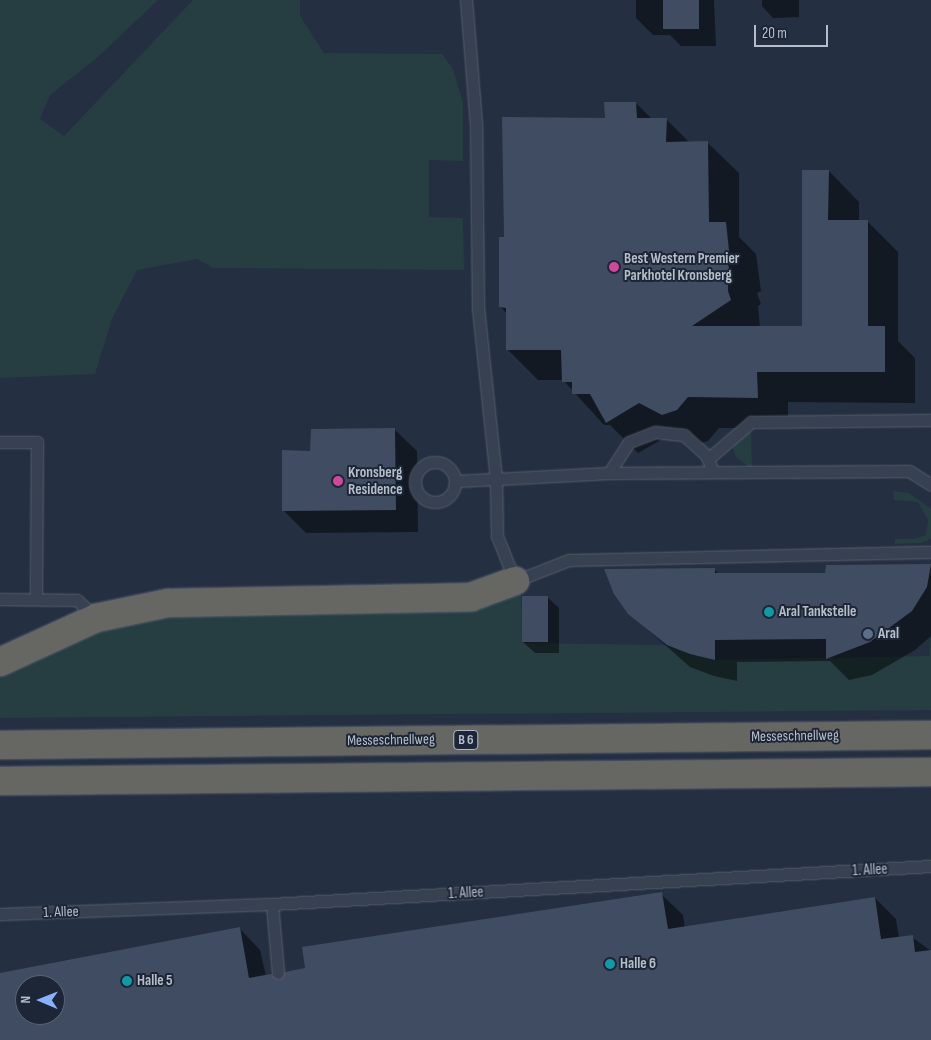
<!DOCTYPE html>
<html>
<head>
<meta charset="utf-8">
<style>
	body { margin:0 }
	#map { position:relative; width:931px; height:1040px; overflow:hidden; background:#242f41; font-family:"Sofia Sans Condensed",sans-serif }
	div>[style] { position:absolute }
	[style*='--x'] { left:calc(var(--x)*1px); top:calc(var(--y)*1px); width:calc(var(--w)*1px); rotate:calc(var(--a)*1deg) }
	.green>* { inset:0; background:#263e42 }
	.shadow>* { inset:0; background:#0007 }
	.building>* { inset:0; background:#404c61; transform-origin:0 0 }
	.roads { filter:drop-shadow(0 0 1px #565f6e) drop-shadow(0 0 1px #565f6e) }
	.service>* { height:11px; margin:-5.5px; padding:0 5.5px; transform-origin:5.5px; border-radius:5.5px; background:#384151 }
	.service>.ring { margin:-5.5px; padding:0; box-sizing:content-box; background:none; border:11px solid #384151; border-radius:50% }
	.trunk>* { height:28px; margin:-14px; padding:0 14px; transform-origin:14px; border-radius:14px; background:#666663 }
	.dots>* { width:14px; height:14px; translate:-50% -50%; box-sizing:border-box; border:2px solid #1d2636; border-radius:50% }
	span { translate:-50% -50%; white-space:nowrap; text-align:center; line-height:1.15; -webkit-text-stroke:4px #1d2636; paint-order:stroke }
	.shield-label span { padding:1px 4px; background:#1d2636; border:1px solid; border-radius:4px; -webkit-text-stroke-width:0 }
	.shield-label { font-size:14px; color:#b5bdcb; font-weight:700 }
	.poi-label { font-size:15px; color:#b5bdcb; font-weight:700 }
	.left { translate:0 -50%; text-align:left }
	.street-label { font-size:15px; color:#b5bdcb }
	.north { position:absolute; left:15px; top:975px; width:50px; height:50px; box-sizing:border-box; background:#1d2636; border:1px solid #5a6272; border-radius:50%; rotate:271deg; font-size:14px; font-weight:700; line-height:20px; text-align:center; color:#b5bdcb }
	.north::after { content:''; display:block; margin:auto; width:18px; height:22px; background:#88b0fd; clip-path:polygon(50% 0,100% 100%,50% 72%,0 100%) }
	.scale { position:absolute; left:754px; top:25px; width:74px; height:22px; box-sizing:border-box; border:2px solid #b5bdcb; border-top:0; padding-left:6px; font-size:15px; line-height:18px; white-space:nowrap; color:#b5bdcb; -webkit-text-stroke:4px #1d2636; paint-order:stroke }
</style>
</head>
<body>
<div id="map">
	<div class="green">
		<div style="clip-path:polygon(0 0,158px 0,99px 56px,50px 95px,40px 119px,64px 136px,193px 0,300px 0,300px 16px,324px 53px,442px 54px,453px 69px,463px 103px,463px 161px,429px 160px,429px 217px,463px 218px,464px 270px,213px 268px,197px 259px,137px 270px,112px 319px,95px 374px,0 378px)"></div>
		<div style="clip-path:polygon(751px 431px,752px 466px,750px 468px,736px 457px,733px 448px,738px 439px)"></div>
		<div style="clip-path:polygon(893px 491px,909px 493px,931px 509px,931px 539px,921px 543px,895px 544px,895px 539px,914px 539px,926px 535px,928px 520px,918px 502px,894px 500px)"></div>
		<div style="clip-path:polygon(521px 593px,522px 643px,667px 645px,715px 660px,929px 656px,931px 632px,931px 710px,0 718px,0 674px,92px 631px,165px 612px,405px 604px,492px 606px)"></div>
	</div>
	<div class="shadow">
		<div style="clip-path:polygon(636px 0,714px 0,716px 46px,681px 46px,670px 35px,653px 35px,636px 18px)"></div>
		<div style="clip-path:polygon(762px 0,799px 0,799px 17px,773px 18px,762px 6px)"></div>
		<div style="clip-path:polygon(636px 103px,652px 119px,666px 119px,690px 143px,708px 143px,739px 173px,739px 237px,756px 254px,761px 291px,757px 293px,761px 304px,758px 306px,760px 328px,803px 327px,829px 171px,859px 202px,859px 221px,867px 221px,898px 252px,898px 341px,915px 358px,915px 403px,788px 402px,788px 428px,719px 428px,708px 441px,693px 445px,671px 434px,638px 453px,610px 425px,604px 425px,563px 380px,538px 380px,507px 349px,507px 314px,501px 307px,506px 239px,606px 119px)"></div>
		<div style="clip-path:polygon(394px 429px,417px 451px,418px 532px,306px 533px,284px 511px,312px 452px)"></div>
		<div style="clip-path:polygon(931px 565px,931px 636px,915px 650px,872px 675px,849px 680px,830px 661px,737px 662px,737px 681px,714px 676px,690px 667px,629px 613px,714px 569px,719px 574px,826px 574px,827px 567px)"></div>
		<div style="clip-path:polygon(547px 597px,559px 608px,559px 653px,535px 653px,523px 642px)"></div>
		<div style="clip-path:polygon(evenodd,661px 894px,683px 915px,685px 928px,875px 898px,896px 919px,899px 938px,912px 937px,931px 951px,931px 1040px,0 1040px,0 974px,239px 928px,260px 950px,266px 976px,278px 982px,661px 894px,25px 985px,55px 985px,55px 1015px,25px 1015px,25px 985px)"></div>
	</div>
	<div class="building">
		<div style="left:663px;top:0;width:36px;height:29px"></div>
		<div style="clip-path:polygon(604px 102px,636px 102px,637px 118px,667px 118px,666px 142px,708px 141px,709px 222px,726px 222px,730px 260px,727px 262px,731px 273px,728px 275px,728px 291px,731px 300px,692px 326px,802px 326px,802px 170px,829px 170px,828px 220px,868px 220px,868px 326px,885px 326px,885px 372px,757px 372px,758px 398px,688px 397px,677px 410px,662px 415px,639px 403px,606px 423px,590px 394px,572px 394px,572px 382px,562px 382px,561px 350px,506px 350px,506px 308px,499px 307px,499px 237px,504px 237px,502px 117px,605px 118px)"></div>
		<div style="clip-path:polygon(395px 428px,396px 510px,282px 511px,282px 450px,310px 451px,311px 429px)"></div>
		<div style="clip-path:polygon(931px 564px,927px 587px,912px 611px,870px 642px,826px 659px,826px 639px,715px 640px,715px 660px,690px 654px,667px 645px,628px 614px,614px 594px,604px 569px,715px 568px,715px 573px,825px 573px,826px 565px)"></div>
		<div style="left:522px;top:596px;width:26px;height:46px"></div>
		<div style="clip-path:polygon(evenodd,662px 892px,668px 929px,875px 897px,881px 939px,913px 935px,915px 952px,931px 950px,931px 1040px,0 1040px,0 973px,240px 927px,249px 978px,271px 974px,279px 980px,285px 972px,305px 968px,302px 947px,662px 892px,25px 985px,55px 985px,55px 1015px,25px 1015px,25px 985px)"></div>
	</div>
	<div class="roads">
		<div class="service">
			<div style="--x:0;--y:442;--w:37;--a:0"></div>
			<div style="--x:37;--y:442;--w:156;--a:90.4"></div>
			<div style="--x:708;--y:459;--w:57;--a:-40.7"></div>
			<div style="--x:751;--y:422;--w:180;--a:-0.6"></div>
			<div class="ring" style="left:415px;top:462px;width:29px;height:29px"></div>
			<div style="--x:713;--y:472;--w:18;--a:-112"></div>
			<div style="--x:706;--y:455;--w:30;--a:-138"></div>
			<div style="--x:684;--y:435;--w:29;--a:-174"></div>
			<div style="--x:655;--y:432;--w:28;--a:159"></div>
			<div style="--x:629;--y:442;--w:37;--a:123"></div>
			<div style="--x:609;--y:473;--w:113;--a:177"></div>
			<div style="--x:496;--y:479;--w:57;--a:89"></div>
			<div style="--x:497;--y:536;--w:48;--a:68.2"></div>
			<div style="--x:515;--y:581;--w:58;--a:-21.3"></div>
			<div style="--x:569;--y:560;--w:362;--a:-1.3"></div>
			<div style="--x:609;--y:473;--w:300;--a:-0.4"></div>
			<div style="--x:909;--y:471;--w:26;--a:32"></div>
			<div style="--x:455;--y:481;--w:41;--a:-2.8"></div>
			<div style="--x:496;--y:479;--w:172;--a:-96"></div>
			<div style="--x:478;--y:308;--w:184;--a:-90.6"></div>
			<div style="--x:476;--y:124;--w:124;--a:-94.6"></div>
			<div style="--x:0;--y:599;--w:77;--a:0.7"></div>
			<div style="--x:77;--y:600;--w:26;--a:43"></div>
			<div style="--x:272;--y:904;--w:69;--a:85"></div>
			<div style="--x:0;--y:914;--w:272;--a:-2.1"></div>
			<div style="--x:272;--y:904;--w:660;--a:-3.3"></div>
		</div>
		<div class="trunk">
			<div style="--x:0;--y:662;--w:106;--a:-24.6"></div>
			<div style="--x:96;--y:618;--w:74;--a:-11.8"></div>
			<div style="--x:168;--y:603;--w:303;--a:-1.1"></div>
			<div style="--x:471;--y:597;--w:47;--a:-20"></div>
			<div style="--x:0;--y:745;--w:931;--a:-0.62"></div>
			<div style="--x:0;--y:781;--w:931;--a:-0.55"></div>
		</div>
	</div>
	<div class="dots">
		<div style="left:614px;top:267px;background:#d1479c"></div>
		<div style="left:338px;top:481px;background:#d1479c"></div>
		<div style="left:769px;top:612px;background:#0f9aa8"></div>
		<div style="left:868px;top:634px;background:#5c6f8a"></div>
		<div style="left:610px;top:964px;background:#0f9aa8"></div>
		<div style="left:127px;top:981px;background:#0f9aa8"></div>
	</div>
	<div class="shield-label">
		<span style="left:466px;top:740px">B 6</span>
	</div>
	<div class="poi-label">
		<span class="left" style="left:624px;top:267px">Best Western Premier<br>Parkhotel Kronsberg</span>
		<span class="left" style="left:348px;top:481px">Kronsberg<br>Residence</span>
		<span class="left" style="left:779px;top:612px">Aral Tankstelle</span>
		<span class="left" style="left:878px;top:634px">Aral</span>
		<span class="left" style="left:620px;top:964px">Halle 6</span>
		<span class="left" style="left:137px;top:981px">Halle 5</span>
	</div>
	<div class="street-label">
		<span style="left:795px;top:736px;rotate:-1deg">Messeschnellweg</span>
		<span style="left:391px;top:740px;rotate:-1deg">Messeschnellweg</span>
		<span style="left:870px;top:870px;rotate:-3deg">1. Allee</span>
		<span style="left:466px;top:893px;rotate:-3deg">1. Allee</span>
		<span style="left:61px;top:912px;rotate:-2deg">1. Allee</span>
	</div>
	<div class="north">N</div>
	<div class="scale">20 m</div>
</div>
</body>
</html>
